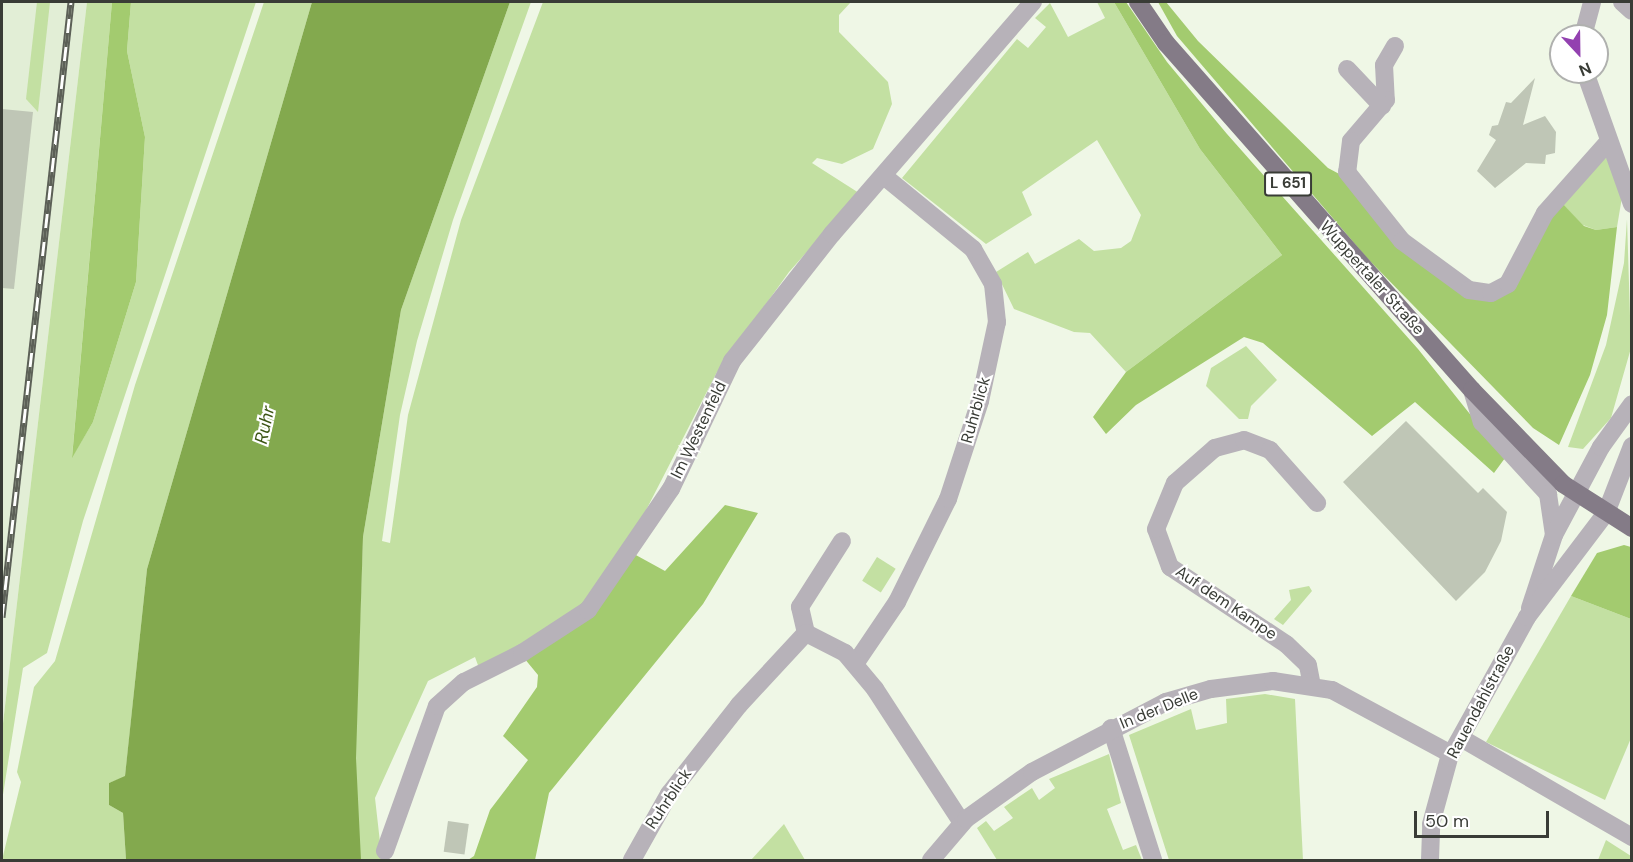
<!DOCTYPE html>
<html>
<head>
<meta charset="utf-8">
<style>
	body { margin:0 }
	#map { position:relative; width:1633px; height:862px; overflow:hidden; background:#eff7e6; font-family:"DM Sans",sans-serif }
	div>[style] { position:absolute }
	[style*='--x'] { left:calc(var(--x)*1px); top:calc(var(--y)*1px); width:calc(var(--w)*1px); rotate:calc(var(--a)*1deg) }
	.built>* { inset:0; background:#e2eed6 }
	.green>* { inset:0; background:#c3e0a2; transform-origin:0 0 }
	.forest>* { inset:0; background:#a3cb6f }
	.water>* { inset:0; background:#83a94e }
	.building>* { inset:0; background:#bfc6b6; transform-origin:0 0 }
	.street>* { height:18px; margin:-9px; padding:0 9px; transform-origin:9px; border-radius:9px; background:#b7b2b9 }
	.primary>* { height:18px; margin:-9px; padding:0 9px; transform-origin:9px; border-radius:9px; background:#847b87 }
	.rail>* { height:7px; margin-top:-3.5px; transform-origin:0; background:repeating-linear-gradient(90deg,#fff 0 14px,#5c6057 0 28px); box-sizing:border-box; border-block:2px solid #5c6057 }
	span { translate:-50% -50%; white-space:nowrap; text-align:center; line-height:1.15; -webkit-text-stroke:4.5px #fff; paint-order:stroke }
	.shield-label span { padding:2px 4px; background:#fff; border:2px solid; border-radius:4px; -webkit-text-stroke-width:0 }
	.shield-label { font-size:15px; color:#393c36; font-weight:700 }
	.street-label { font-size:16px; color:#393c36 }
	.water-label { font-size:18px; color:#3b5413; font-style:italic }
	.frame { position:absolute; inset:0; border:3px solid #393c36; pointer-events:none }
	.north { position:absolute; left:1549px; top:24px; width:60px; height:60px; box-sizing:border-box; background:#fff; border:2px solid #b0b1af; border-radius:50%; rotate:158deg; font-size:16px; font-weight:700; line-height:24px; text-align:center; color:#393c36 }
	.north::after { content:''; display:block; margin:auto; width:21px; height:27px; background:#9341b0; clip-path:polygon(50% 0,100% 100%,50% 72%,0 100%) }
	.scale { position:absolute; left:1414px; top:811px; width:135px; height:27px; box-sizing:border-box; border:3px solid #393c36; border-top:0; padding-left:8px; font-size:18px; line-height:21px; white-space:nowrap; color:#393c36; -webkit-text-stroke:4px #fff; paint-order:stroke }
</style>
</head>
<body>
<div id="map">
	<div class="built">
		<div style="clip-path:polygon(2px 2px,87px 2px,2px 732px)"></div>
	</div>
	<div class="green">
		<div style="clip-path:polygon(37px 2px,50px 2px,38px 112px,26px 99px)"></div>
		<div style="clip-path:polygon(87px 2px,112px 2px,72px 457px,93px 422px,136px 282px,145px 137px,127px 51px,131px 2px,256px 2px,83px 521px,47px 653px,23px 668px,2px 801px,2px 732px)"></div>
		<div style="clip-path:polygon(264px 2px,312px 2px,147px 569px,125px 777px,109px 783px,109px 805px,123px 813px,126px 860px,2px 860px,21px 782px,17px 772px,34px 687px,55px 661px,135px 385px)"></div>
		<div style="clip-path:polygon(510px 2px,531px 2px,453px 220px,417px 341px,400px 415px,382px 541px,390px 543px,408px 415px,461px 220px,543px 2px,851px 2px,839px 15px,839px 32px,888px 82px,892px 104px,873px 149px,842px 164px,817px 158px,812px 163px,859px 193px,789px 272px,717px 372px,624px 553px,581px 609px,479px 668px,475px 657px,428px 681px,375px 798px,382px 860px,360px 860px,355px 758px,363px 537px,401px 310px)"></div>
		<div style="clip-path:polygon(1097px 2px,1114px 2px,1200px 149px,1282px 255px,1126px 372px,1090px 333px,1074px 332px,1014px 309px,996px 272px,1028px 252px,1035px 264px,1079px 239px,1094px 251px,1121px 248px,1131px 241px,1141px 215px,1097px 140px,1022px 192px,1032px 215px,986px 244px,902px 178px,1017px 39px,1028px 48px,1046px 27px,1035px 18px,1050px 3px,1068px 37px,1105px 18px)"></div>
		<div style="clip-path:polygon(1603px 149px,1622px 197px,1617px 227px,1596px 230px,1583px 225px,1559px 201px)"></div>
		<div style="clip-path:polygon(1627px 219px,1631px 348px,1611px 418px,1583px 449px,1568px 447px,1606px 345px,1624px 263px)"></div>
		<div style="clip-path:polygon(1246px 346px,1277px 380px,1251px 406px,1248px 419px,1239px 419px,1206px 386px,1211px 368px)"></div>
		<div style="left:877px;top:557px;width:22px;height:28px;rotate:32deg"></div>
		<div style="clip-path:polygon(1309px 586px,1312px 591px,1283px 625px,1274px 619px,1291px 600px,1289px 590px)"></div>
		<div style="clip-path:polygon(1571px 596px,1631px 619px,1631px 738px,1605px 800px,1486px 742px)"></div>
		<div style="clip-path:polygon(1265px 694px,1295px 699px,1303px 860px,1169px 860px,1129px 735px,1191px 709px,1196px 730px,1227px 723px,1226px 699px)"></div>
		<div style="clip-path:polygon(1109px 754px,1121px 803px,1107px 809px,1123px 850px,1136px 845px,1142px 860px,997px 860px,977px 828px,986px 821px,994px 831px,1013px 818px,1004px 807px,1032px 788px,1039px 800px,1055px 788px,1049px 779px)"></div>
		<div style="clip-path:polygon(784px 824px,805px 860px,751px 860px)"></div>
		<div style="clip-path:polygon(1606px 840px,1631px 856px,1631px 860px,1598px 860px)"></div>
	</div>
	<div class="forest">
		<div style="clip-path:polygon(112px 2px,131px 2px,127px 51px,145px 137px,136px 282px,93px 422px,72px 458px)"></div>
		<div style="clip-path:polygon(1114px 2px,1126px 2px,1167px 62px,1227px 134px,1418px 349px,1505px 458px,1494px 473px,1415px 402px,1372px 436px,1263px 343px,1244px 337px,1136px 405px,1106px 434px,1093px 417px,1126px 372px,1282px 255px,1200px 149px)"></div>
		<div style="clip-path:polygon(1158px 2px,1166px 2px,1198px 41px,1328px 168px,1345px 177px,1400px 245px,1489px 295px,1559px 200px,1584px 226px,1596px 230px,1617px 227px,1607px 315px,1590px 375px,1559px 445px,1533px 428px,1367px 258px,1177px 36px)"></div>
		<div style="clip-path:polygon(725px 505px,758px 513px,703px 604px,549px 793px,535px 860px,468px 860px,474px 856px,490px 810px,528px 760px,503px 736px,537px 687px,538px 675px,524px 658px,634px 554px,665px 571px)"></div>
		<div style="clip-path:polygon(1624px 545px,1631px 547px,1631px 619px,1571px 596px,1597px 553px)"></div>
	</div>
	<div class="water">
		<div style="clip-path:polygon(312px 2px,510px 2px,401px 310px,363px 537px,356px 758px,361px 860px,126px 860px,123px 813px,109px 805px,109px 783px,125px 776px,147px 569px)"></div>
	</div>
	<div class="building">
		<div style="clip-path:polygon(1535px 78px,1523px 125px,1545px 116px,1556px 132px,1555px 153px,1546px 155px,1545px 164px,1526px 163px,1495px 188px,1477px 171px,1496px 140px,1489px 135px,1492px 126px,1498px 125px,1506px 102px,1511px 103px)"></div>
		<div style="clip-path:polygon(2px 109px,33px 112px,14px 289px,2px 288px)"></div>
		<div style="clip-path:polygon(1406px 421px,1478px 493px,1483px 488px,1507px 512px,1501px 541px,1485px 572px,1456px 601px,1343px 482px)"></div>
		<div style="left:448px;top:821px;width:21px;height:31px;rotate:8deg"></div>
	</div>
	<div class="street">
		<div style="--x:1622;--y:2;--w:13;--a:42"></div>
		<div style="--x:1583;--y:36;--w:35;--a:-75"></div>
		<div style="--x:1395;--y:46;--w:22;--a:120"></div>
		<div style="--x:1384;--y:65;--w:35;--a:87"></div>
		<div style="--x:1386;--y:100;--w:54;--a:130.5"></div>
		<div style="--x:1351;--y:141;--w:31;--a:97"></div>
		<div style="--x:1347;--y:172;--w:88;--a:51.4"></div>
		<div style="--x:1402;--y:241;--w:83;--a:36.2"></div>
		<div style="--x:1469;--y:290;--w:22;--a:8"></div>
		<div style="--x:1491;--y:293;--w:19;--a:-28"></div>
		<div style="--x:1508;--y:284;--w:80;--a:-62.5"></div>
		<div style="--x:1545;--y:213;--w:95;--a:-48.4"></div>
		<div style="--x:1347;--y:69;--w:51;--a:46.6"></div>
		<div style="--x:1585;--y:72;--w:140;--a:70.4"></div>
		<div style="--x:1472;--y:390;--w:34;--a:73"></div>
		<div style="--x:1482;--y:422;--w:98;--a:47.5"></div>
		<div style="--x:1548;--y:494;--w:41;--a:81.7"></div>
		<div style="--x:1530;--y:608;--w:77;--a:-71.8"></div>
		<div style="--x:1554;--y:535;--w:100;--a:-61.9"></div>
		<div style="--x:1601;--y:447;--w:53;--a:-54.2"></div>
		<div style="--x:806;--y:633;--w:27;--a:-103"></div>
		<div style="--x:800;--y:607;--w:78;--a:-57.5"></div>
		<div style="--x:855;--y:664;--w:75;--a:-55.9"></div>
		<div style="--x:897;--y:602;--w:115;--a:-63.7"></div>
		<div style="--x:948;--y:499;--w:103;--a:-71.9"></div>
		<div style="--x:980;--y:401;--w:81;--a:-77.9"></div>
		<div style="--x:997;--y:322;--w:38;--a:-96"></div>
		<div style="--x:993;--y:284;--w:40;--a:-119.7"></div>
		<div style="--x:973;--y:249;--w:114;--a:-140.7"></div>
		<div style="--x:1312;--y:686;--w:21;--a:-101"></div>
		<div style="--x:1308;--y:665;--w:30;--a:-136"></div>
		<div style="--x:1286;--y:644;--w:139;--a:-146.4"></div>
		<div style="--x:1170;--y:567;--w:40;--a:-110.2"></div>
		<div style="--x:1156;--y:529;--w:50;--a:-67.6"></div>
		<div style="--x:1175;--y:483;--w:53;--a:-41.2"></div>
		<div style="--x:1215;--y:448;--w:30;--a:-15"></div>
		<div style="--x:1244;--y:440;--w:28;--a:21"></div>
		<div style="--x:1270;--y:450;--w:71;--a:48.4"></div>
		<div style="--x:1111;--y:728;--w:139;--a:72.3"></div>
		<div style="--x:1461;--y:738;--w:198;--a:30.1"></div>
		<div style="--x:385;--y:851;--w:154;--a:-70.3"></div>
		<div style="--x:437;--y:706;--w:36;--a:-42"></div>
		<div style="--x:464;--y:682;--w:65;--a:-26.6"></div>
		<div style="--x:522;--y:653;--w:79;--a:-33.1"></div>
		<div style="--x:588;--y:610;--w:147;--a:-55.6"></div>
		<div style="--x:671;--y:489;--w:142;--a:-64.5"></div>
		<div style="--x:732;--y:361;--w:162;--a:-51.8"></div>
		<div style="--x:832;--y:234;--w:307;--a:-49.1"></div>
		<div style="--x:632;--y:860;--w:76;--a:-60.7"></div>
		<div style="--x:669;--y:794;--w:113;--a:-51.8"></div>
		<div style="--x:739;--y:705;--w:98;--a:-47.1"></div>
		<div style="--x:806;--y:633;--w:44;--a:27.1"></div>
		<div style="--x:845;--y:653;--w:47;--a:50.2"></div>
		<div style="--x:875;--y:689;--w:160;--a:57"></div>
		<div style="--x:931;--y:860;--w:54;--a:-49.5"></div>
		<div style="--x:966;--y:819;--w:81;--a:-35.5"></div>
		<div style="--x:1032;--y:772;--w:151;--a:-27.6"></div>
		<div style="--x:1166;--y:702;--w:47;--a:-16.1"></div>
		<div style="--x:1211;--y:689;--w:63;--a:-7.4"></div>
		<div style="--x:1273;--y:681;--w:60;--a:8.7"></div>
		<div style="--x:1332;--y:690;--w:135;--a:28.3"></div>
		<div style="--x:1430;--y:860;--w:36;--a:-88"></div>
		<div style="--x:1431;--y:824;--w:68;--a:-74.7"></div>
		<div style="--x:1449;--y:758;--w:161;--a:-61"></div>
		<div style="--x:1527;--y:617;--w:131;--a:-52.8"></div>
		<div style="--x:1606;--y:513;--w:72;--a:-68.8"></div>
	</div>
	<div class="primary">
		<div style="--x:1138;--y:2;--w:50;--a:55.7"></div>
		<div style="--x:1166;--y:43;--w:463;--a:48.6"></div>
		<div style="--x:1472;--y:390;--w:131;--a:45.9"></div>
		<div style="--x:1563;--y:484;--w:82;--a:32.5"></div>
	</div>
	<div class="rail">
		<div style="--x:2;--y:617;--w:619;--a:-83.6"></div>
	</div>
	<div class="shield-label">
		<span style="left:1288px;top:184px">L 651</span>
	</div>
	<div class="street-label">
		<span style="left:1372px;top:278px;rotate:48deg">Wuppertaler Straße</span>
		<span style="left:976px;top:410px;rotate:-74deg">Ruhrblick</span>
		<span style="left:699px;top:430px;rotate:-64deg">Im Westenfeld</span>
		<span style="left:1226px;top:603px;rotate:34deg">Auf dem Kampe</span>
		<span style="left:1481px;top:702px;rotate:-62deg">Rauendahlstraße</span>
		<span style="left:1159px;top:709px;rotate:-22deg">In der Delle</span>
		<span style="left:669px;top:799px;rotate:-56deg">Ruhrblick</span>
	</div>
	<div class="water-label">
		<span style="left:265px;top:425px;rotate:-78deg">Ruhr</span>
	</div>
	<div class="frame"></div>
	<div class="north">N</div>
	<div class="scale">50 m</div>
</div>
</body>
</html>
